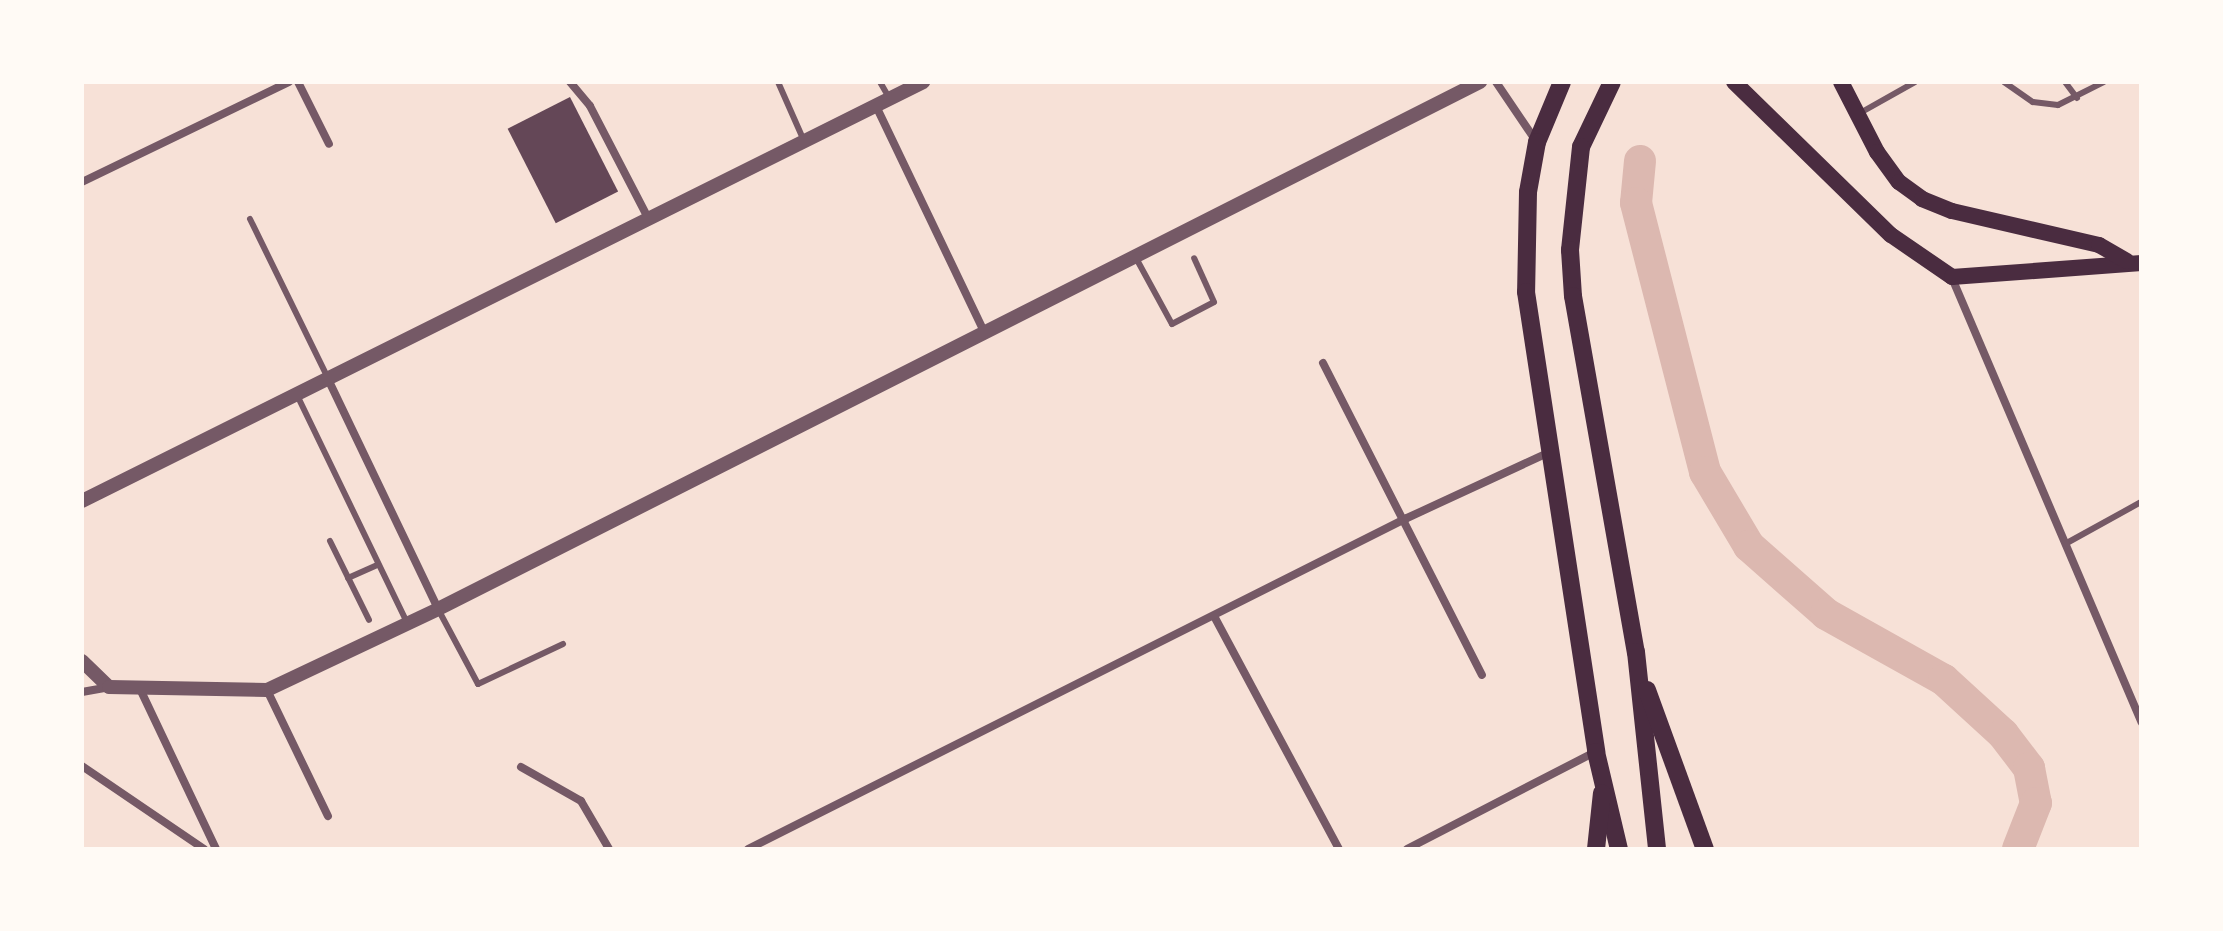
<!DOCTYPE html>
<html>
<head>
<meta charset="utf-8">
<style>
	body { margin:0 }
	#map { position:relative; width:2223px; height:931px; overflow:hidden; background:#f7e1d7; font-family:Lato,sans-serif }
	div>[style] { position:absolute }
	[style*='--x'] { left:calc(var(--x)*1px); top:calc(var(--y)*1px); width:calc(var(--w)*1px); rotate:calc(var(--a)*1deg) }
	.river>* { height:32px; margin:-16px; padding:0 16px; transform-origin:16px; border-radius:16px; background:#dcb8b0 }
	.building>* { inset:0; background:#644757; transform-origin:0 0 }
	.service>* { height:6px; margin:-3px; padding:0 3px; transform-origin:3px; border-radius:3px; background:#755966 }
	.minor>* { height:8px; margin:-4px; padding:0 4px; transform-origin:4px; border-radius:4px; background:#755966 }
	.tertiary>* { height:14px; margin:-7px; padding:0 7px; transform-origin:7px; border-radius:7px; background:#755966 }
	.secondary>* { height:16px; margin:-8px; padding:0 8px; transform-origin:8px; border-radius:8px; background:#4a2c40 }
	.primary>* { height:18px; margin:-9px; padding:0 9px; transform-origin:9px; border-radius:9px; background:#4a2c40 }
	span { translate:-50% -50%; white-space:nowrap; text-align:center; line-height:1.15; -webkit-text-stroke:8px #fffaf5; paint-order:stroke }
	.frame { position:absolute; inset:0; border:84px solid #fffaf5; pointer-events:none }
</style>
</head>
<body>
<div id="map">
	<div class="river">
		<div style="--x:1640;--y:161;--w:42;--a:95.4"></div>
		<div style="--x:1636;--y:203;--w:278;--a:75.6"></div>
		<div style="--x:1705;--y:472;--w:86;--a:59.3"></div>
		<div style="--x:1749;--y:546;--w:103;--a:41.4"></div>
		<div style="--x:1826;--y:614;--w:135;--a:29.2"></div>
		<div style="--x:1944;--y:680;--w:80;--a:42.5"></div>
		<div style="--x:2003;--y:734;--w:43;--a:52.6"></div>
		<div style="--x:2029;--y:768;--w:36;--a:79"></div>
		<div style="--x:2036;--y:803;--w:49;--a:111.4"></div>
	</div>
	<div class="building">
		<div style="left:570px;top:97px;width:106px;height:70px;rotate:63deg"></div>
	</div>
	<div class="service">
		<div style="--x:778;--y:82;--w:64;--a:66.2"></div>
		<div style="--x:880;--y:82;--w:20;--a:60"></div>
		<div style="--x:2004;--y:82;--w:35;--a:35"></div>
		<div style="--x:2033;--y:102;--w:25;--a:7"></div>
		<div style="--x:2058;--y:105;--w:51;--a:-26.6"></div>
		<div style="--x:2065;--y:82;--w:20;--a:53"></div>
		<div style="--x:1860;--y:113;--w:63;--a:-29.4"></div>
		<div style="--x:250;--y:219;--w:175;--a:63.9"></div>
		<div style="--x:1136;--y:258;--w:75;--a:61.4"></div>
		<div style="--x:1172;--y:324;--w:47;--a:-27.6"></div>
		<div style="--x:1214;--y:302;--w:48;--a:-114.4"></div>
		<div style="--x:297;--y:395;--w:253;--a:64.2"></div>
		<div style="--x:330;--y:541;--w:88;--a:63.7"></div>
		<div style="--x:2065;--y:544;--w:87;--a:-28.9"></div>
		<div style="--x:348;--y:578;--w:32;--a:-24"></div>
		<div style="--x:438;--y:609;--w:85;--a:61.9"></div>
		<div style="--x:478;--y:684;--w:94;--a:-25.2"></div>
	</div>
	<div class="minor">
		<div style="--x:298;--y:82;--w:69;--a:63.4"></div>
		<div style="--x:570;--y:82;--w:31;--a:50"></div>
		<div style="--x:590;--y:106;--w:126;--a:62.6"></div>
		<div style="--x:1496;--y:82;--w:71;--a:55.9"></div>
		<div style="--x:876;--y:106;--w:253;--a:64.4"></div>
		<div style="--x:82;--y:182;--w:230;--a:-25.8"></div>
		<div style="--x:1952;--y:278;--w:483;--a:66.9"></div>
		<div style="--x:1323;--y:363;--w:350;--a:63"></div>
		<div style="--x:327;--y:377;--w:257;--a:64.4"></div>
		<div style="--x:1214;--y:616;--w:264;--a:61.8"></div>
		<div style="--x:267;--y:690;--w:140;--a:64.2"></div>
		<div style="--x:141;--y:691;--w:175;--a:64.6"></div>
		<div style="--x:82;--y:692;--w:27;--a:-10"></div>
		<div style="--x:82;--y:766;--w:148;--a:34.2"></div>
		<div style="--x:521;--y:767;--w:69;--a:29.5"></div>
		<div style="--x:581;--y:801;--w:56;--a:59.7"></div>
		<div style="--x:748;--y:849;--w:737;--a:-26.67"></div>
		<div style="--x:1407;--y:518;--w:157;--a:-24.8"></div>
		<div style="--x:1407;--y:849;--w:212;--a:-27.3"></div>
	</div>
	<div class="tertiary">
		<div style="--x:82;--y:501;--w:940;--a:-26.48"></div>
		<div style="--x:82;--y:661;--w:37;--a:44"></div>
		<div style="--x:109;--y:687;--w:158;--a:1.1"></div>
		<div style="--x:267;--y:690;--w:189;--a:-25.3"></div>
		<div style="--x:438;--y:609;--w:1168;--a:-26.83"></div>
	</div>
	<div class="secondary">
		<div style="--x:1734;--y:82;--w:219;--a:44.3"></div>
		<div style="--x:1891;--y:235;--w:74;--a:34.5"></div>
		<div style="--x:1952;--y:277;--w:190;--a:-4.2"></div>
		<div style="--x:1841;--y:82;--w:79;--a:62.8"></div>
		<div style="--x:1877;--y:152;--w:37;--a:54"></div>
		<div style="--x:1899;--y:182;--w:29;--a:36"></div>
		<div style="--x:1922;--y:199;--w:32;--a:22"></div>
		<div style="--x:1952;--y:211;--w:151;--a:13"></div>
		<div style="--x:2099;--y:245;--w:32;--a:30"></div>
	</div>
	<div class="primary">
		<div style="--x:1562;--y:82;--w:65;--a:112.6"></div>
		<div style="--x:1537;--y:142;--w:51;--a:100.2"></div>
		<div style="--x:1528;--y:192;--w:100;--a:91.1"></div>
		<div style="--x:1526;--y:292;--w:465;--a:81.3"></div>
		<div style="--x:1596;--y:752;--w:100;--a:76.7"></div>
		<div style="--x:1612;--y:82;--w:72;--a:115.5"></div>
		<div style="--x:1581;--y:147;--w:104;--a:96.1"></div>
		<div style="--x:1570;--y:250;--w:46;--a:86.3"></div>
		<div style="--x:1573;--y:296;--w:362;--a:80"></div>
		<div style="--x:1636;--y:652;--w:198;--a:83.9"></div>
		<div style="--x:1647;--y:690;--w:169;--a:70"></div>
		<div style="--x:1596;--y:849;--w:56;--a:-83.9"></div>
	</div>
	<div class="frame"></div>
</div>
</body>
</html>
